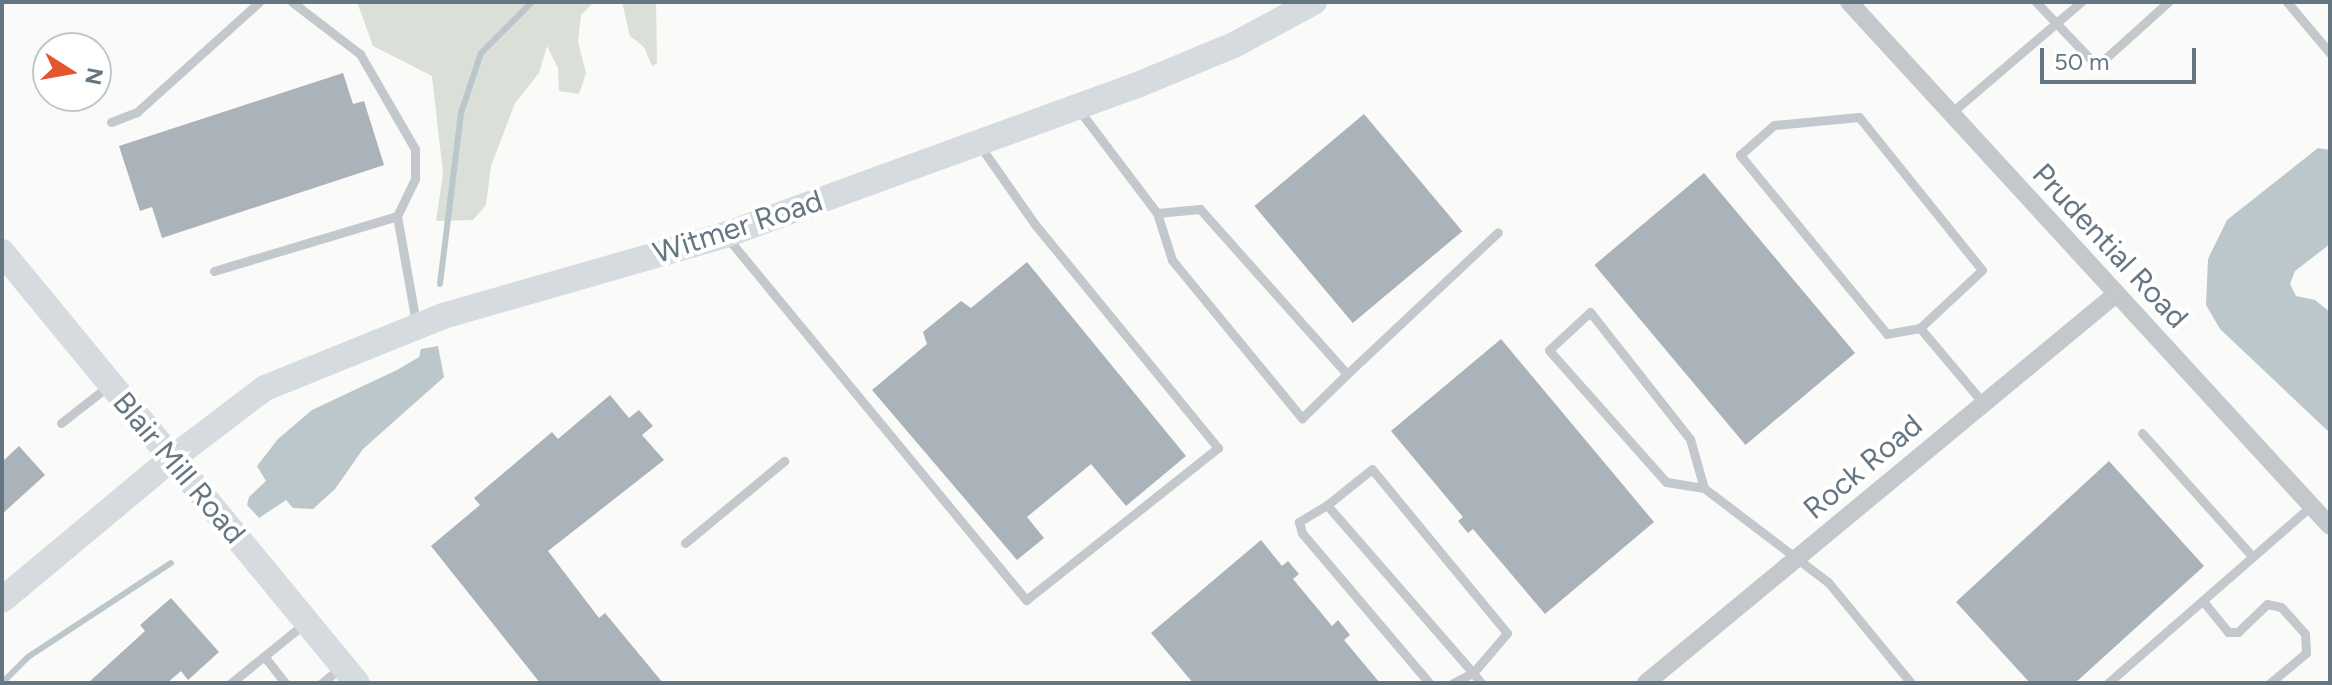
<!DOCTYPE html>
<html>
<head>
<meta charset="utf-8">
<style>
	body { margin:0 }
	#map { position:relative; width:2332px; height:685px; overflow:hidden; background:#fafaf8; font-family:Figtree,sans-serif }
	div>[style] { position:absolute }
	[style*='--x'] { left:calc(var(--x)*1px); top:calc(var(--y)*1px); width:calc(var(--w)*1px); rotate:calc(var(--a)*1deg) }
	.green>* { inset:0; background:#dadfd7 }
	.water>* { inset:0; background:#bbc7cb }
	.stream>* { height:6px; margin:-3px; padding:0 3px; transform-origin:3px; border-radius:3px; background:#bbc7cb }
	.building>* { inset:0; background:#aab3b9; transform-origin:0 0 }
	.lane>* { height:9px; margin:-4.5px; padding:0 4.5px; transform-origin:4.5px; border-radius:4.5px; background:#c3c8cc }
	.street>* { height:18px; margin:-9px; padding:0 9px; transform-origin:9px; border-radius:9px; background:#c3c8cc }
	.secondary>* { height:26px; margin:-13px; padding:0 13px; transform-origin:13px; border-radius:13px; background:#d6dbdf }
	span { translate:-50% -50%; white-space:nowrap; text-align:center; line-height:1.15; -webkit-text-stroke:8px #fff; paint-order:stroke }
	.street-label { font-size:30px; color:#657683 }
	.frame { position:absolute; inset:0; border:4px solid #657683; pointer-events:none }
	.north { position:absolute; left:32px; top:32px; width:80px; height:80px; box-sizing:border-box; background:#fff; border:2px solid #c1c8cd; border-radius:50%; rotate:101deg; font-size:22px; font-weight:700; line-height:32px; text-align:center; color:#657683 }
	.north::after { content:''; display:block; margin:auto; width:28px; height:36px; background:#e4572e; clip-path:polygon(50% 0,100% 100%,50% 72%,0 100%) }
	.scale { position:absolute; left:2040px; top:48px; width:156px; height:36px; box-sizing:border-box; border:4px solid #657683; border-top:0; padding-left:10px; font-size:24px; line-height:28px; white-space:nowrap; color:#657683; -webkit-text-stroke:6px #fff; paint-order:stroke }
</style>
</head>
<body>
<div id="map">
	<div class="green">
		<div style="clip-path:polygon(357px 2px,594px 2px,581px 15px,578px 42px,586px 73px,579px 94px,559px 91px,558px 68px,547px 46px,539px 73px,515px 103px,491px 166px,486px 205px,473px 220px,436px 221px,443px 173px,432px 76px,373px 46px)"></div>
		<div style="clip-path:polygon(622px 2px,656px 2px,657px 63px,652px 66px,644px 47px,630px 36px)"></div>
	</div>
	<div class="water">
		<div style="clip-path:polygon(2318px 148px,2330px 150px,2330px 244px,2295px 271px,2290px 284px,2296px 296px,2315px 300px,2330px 312px,2330px 433px,2220px 329px,2206px 305px,2208px 259px,2227px 220px)"></div>
		<div style="clip-path:polygon(438px 346px,444px 377px,363px 449px,335px 489px,313px 509px,293px 508px,286px 500px,259px 518px,247px 505px,249px 497px,266px 481px,257px 466px,278px 439px,312px 410px,397px 370px,419px 357px,421px 349px)"></div>
	</div>
	<div class="stream">
		<div style="--x:440;--y:284;--w:172;--a:-83"></div>
		<div style="--x:461;--y:113;--w:63;--a:-71.6"></div>
		<div style="--x:481;--y:53;--w:72;--a:-45"></div>
		<div style="--x:2;--y:683;--w:37;--a:-45"></div>
		<div style="--x:28;--y:657;--w:171;--a:-33.3"></div>
	</div>
	<div class="building">
		<div style="clip-path:polygon(343px 73px,353px 104px,364px 101px,384px 165px,162px 238px,152px 207px,140px 211px,119px 146px)"></div>
		<div style="left:1364px;top:114px;width:153px;height:143px;rotate:50deg"></div>
		<div style="left:1704px;top:173px;width:235px;height:143px;rotate:50deg"></div>
		<div style="clip-path:polygon(1027px 262px,1186px 456px,1126px 506px,1091px 464px,1027px 517px,1044px 538px,1017px 560px,872px 390px,927px 344px,923px 332px,961px 301px,971px 308px)"></div>
		<div style="clip-path:polygon(1501px 339px,1654px 522px,1545px 614px,1473px 529px,1468px 533px,1458px 521px,1463px 517px,1391px 431px)"></div>
		<div style="clip-path:polygon(610px 395px,629px 418px,639px 410px,653px 426px,642px 435px,664px 460px,548px 551px,599px 618px,605px 613px,663px 683px,540px 683px,431px 546px,480px 505px,474px 498px,552px 432px,558px 439px)"></div>
		<div style="clip-path:polygon(19px 446px,45px 475px,2px 514px,2px 462px)"></div>
		<div style="clip-path:polygon(2109px 461px,2204px 566px,2075px 683px,2030px 683px,1956px 602px)"></div>
		<div style="clip-path:polygon(1261px 540px,1282px 566px,1288px 561px,1299px 574px,1293px 579px,1332px 626px,1338px 620px,1350px 635px,1344px 640px,1380px 683px,1193px 683px,1151px 633px)"></div>
		<div style="clip-path:polygon(171px 598px,219px 652px,188px 680px,181px 671px,167px 683px,88px 683px,145px 631px,140px 625px)"></div>
	</div>
	<div class="lane">
		<div style="--x:292;--y:2;--w:86;--a:37.4"></div>
		<div style="--x:360;--y:54;--w:110;--a:59.9"></div>
		<div style="--x:415;--y:149;--w:30;--a:90"></div>
		<div style="--x:415;--y:179;--w:41;--a:115.9"></div>
		<div style="--x:397;--y:216;--w:109;--a:79.9"></div>
		<div style="--x:2036;--y:2;--w:88;--a:46.4"></div>
		<div style="--x:2097;--y:66;--w:96;--a:-42"></div>
		<div style="--x:2287;--y:2;--w:67;--a:49.9"></div>
		<div style="--x:1079;--y:110;--w:129;--a:52.9"></div>
		<div style="--x:1157;--y:213;--w:49;--a:72.3"></div>
		<div style="--x:1172;--y:260;--w:205;--a:50.6"></div>
		<div style="--x:1302;--y:418;--w:63;--a:-44.4"></div>
		<div style="--x:1347;--y:374;--w:221;--a:-131.7"></div>
		<div style="--x:1200;--y:209;--w:43;--a:174.7"></div>
		<div style="--x:1951;--y:113;--w:171;--a:-40.5"></div>
		<div style="--x:111;--y:122;--w:28;--a:-21"></div>
		<div style="--x:137;--y:112;--w:164;--a:-42"></div>
		<div style="--x:726;--y:236;--w:472;--a:50.5"></div>
		<div style="--x:1026;--y:600;--w:245;--a:-38.4"></div>
		<div style="--x:1218;--y:448;--w:291;--a:-129.3"></div>
		<div style="--x:1034;--y:223;--w:94;--a:-125"></div>
		<div style="--x:214;--y:271;--w:191;--a:-16.7"></div>
		<div style="--x:1920;--y:328;--w:34;--a:170"></div>
		<div style="--x:1887;--y:334;--w:232;--a:-129.4"></div>
		<div style="--x:1740;--y:155;--w:45;--a:-41.4"></div>
		<div style="--x:1774;--y:125;--w:85;--a:-5.4"></div>
		<div style="--x:1859;--y:117;--w:196;--a:51.2"></div>
		<div style="--x:1982;--y:270;--w:85;--a:136.9"></div>
		<div style="--x:1920;--y:328;--w:99;--a:49.9"></div>
		<div style="--x:1347;--y:374;--w:207;--a:-43.2"></div>
		<div style="--x:61;--y:423;--w:58;--a:-38"></div>
		<div style="--x:2142;--y:433;--w:166;--a:48.2"></div>
		<div style="--x:1704;--y:488;--w:38;--a:-171"></div>
		<div style="--x:1666;--y:482;--w:176;--a:-131.6"></div>
		<div style="--x:1549;--y:350;--w:56;--a:-42.8"></div>
		<div style="--x:1590;--y:312;--w:162;--a:51.8"></div>
		<div style="--x:1690;--y:439;--w:51;--a:74.1"></div>
		<div style="--x:1704;--y:488;--w:156;--a:37.2"></div>
		<div style="--x:1828;--y:582;--w:131;--a:50.6"></div>
		<div style="--x:1327;--y:505;--w:33;--a:149"></div>
		<div style="--x:1299;--y:522;--w:11;--a:75"></div>
		<div style="--x:1302;--y:533;--w:197;--a:49.7"></div>
		<div style="--x:685;--y:543;--w:129;--a:-39.6"></div>
		<div style="--x:2203;--y:601;--w:40;--a:51"></div>
		<div style="--x:2228;--y:632;--w:10;--a:0"></div>
		<div style="--x:2238;--y:632;--w:40;--a:-44"></div>
		<div style="--x:2267;--y:604;--w:14;--a:12"></div>
		<div style="--x:2281;--y:607;--w:36;--a:48"></div>
		<div style="--x:2305;--y:634;--w:19;--a:87"></div>
		<div style="--x:2306;--y:653;--w:47;--a:140.2"></div>
		<div style="--x:264;--y:656;--w:34;--a:52"></div>
		<div style="--x:231;--y:683;--w:95;--a:-39"></div>
		<div style="--x:322;--y:683;--w:25;--a:-40"></div>
		<div style="--x:1453;--y:683;--w:22;--a:-27"></div>
		<div style="--x:1473;--y:673;--w:52;--a:-49.6"></div>
		<div style="--x:1507;--y:633;--w:212;--a:-129.5"></div>
		<div style="--x:1372;--y:469;--w:58;--a:141.3"></div>
		<div style="--x:1327;--y:505;--w:223;--a:49"></div>
		<div style="--x:1473;--y:673;--w:13;--a:51"></div>
		<div style="--x:2108;--y:683;--w:269;--a:-41.1"></div>
	</div>
	<div class="street">
		<div style="--x:1849;--y:2;--w:711;--a:47.45"></div>
		<div style="--x:1646;--y:683;--w:610;--a:-39.61"></div>
	</div>
	<div class="secondary">
		<div style="--x:2;--y:252;--w:558;--a:50.52"></div>
		<div style="--x:2;--y:600;--w:219;--a:-39.8"></div>
		<div style="--x:170;--y:460;--w:119;--a:-37.2"></div>
		<div style="--x:265;--y:388;--w:192;--a:-22"></div>
		<div style="--x:443;--y:316;--w:293;--a:-16"></div>
		<div style="--x:725;--y:235;--w:436;--a:-20"></div>
		<div style="--x:1135;--y:86;--w:107;--a:-22.5"></div>
		<div style="--x:1234;--y:45;--w:91;--a:-28.3"></div>
	</div>
	<div class="street-label">
		<span style="left:738px;top:227px;rotate:-18deg">Witmer Road</span>
		<span style="left:2110px;top:246px;rotate:47deg">Prudential Road</span>
		<span style="left:1863px;top:467px;rotate:-40deg">Rock Road</span>
		<span style="left:179px;top:468px;rotate:50deg">Blair Mill Road</span>
	</div>
	<div class="frame"></div>
	<div class="north">N</div>
	<div class="scale">50 m</div>
</div>
</body>
</html>
